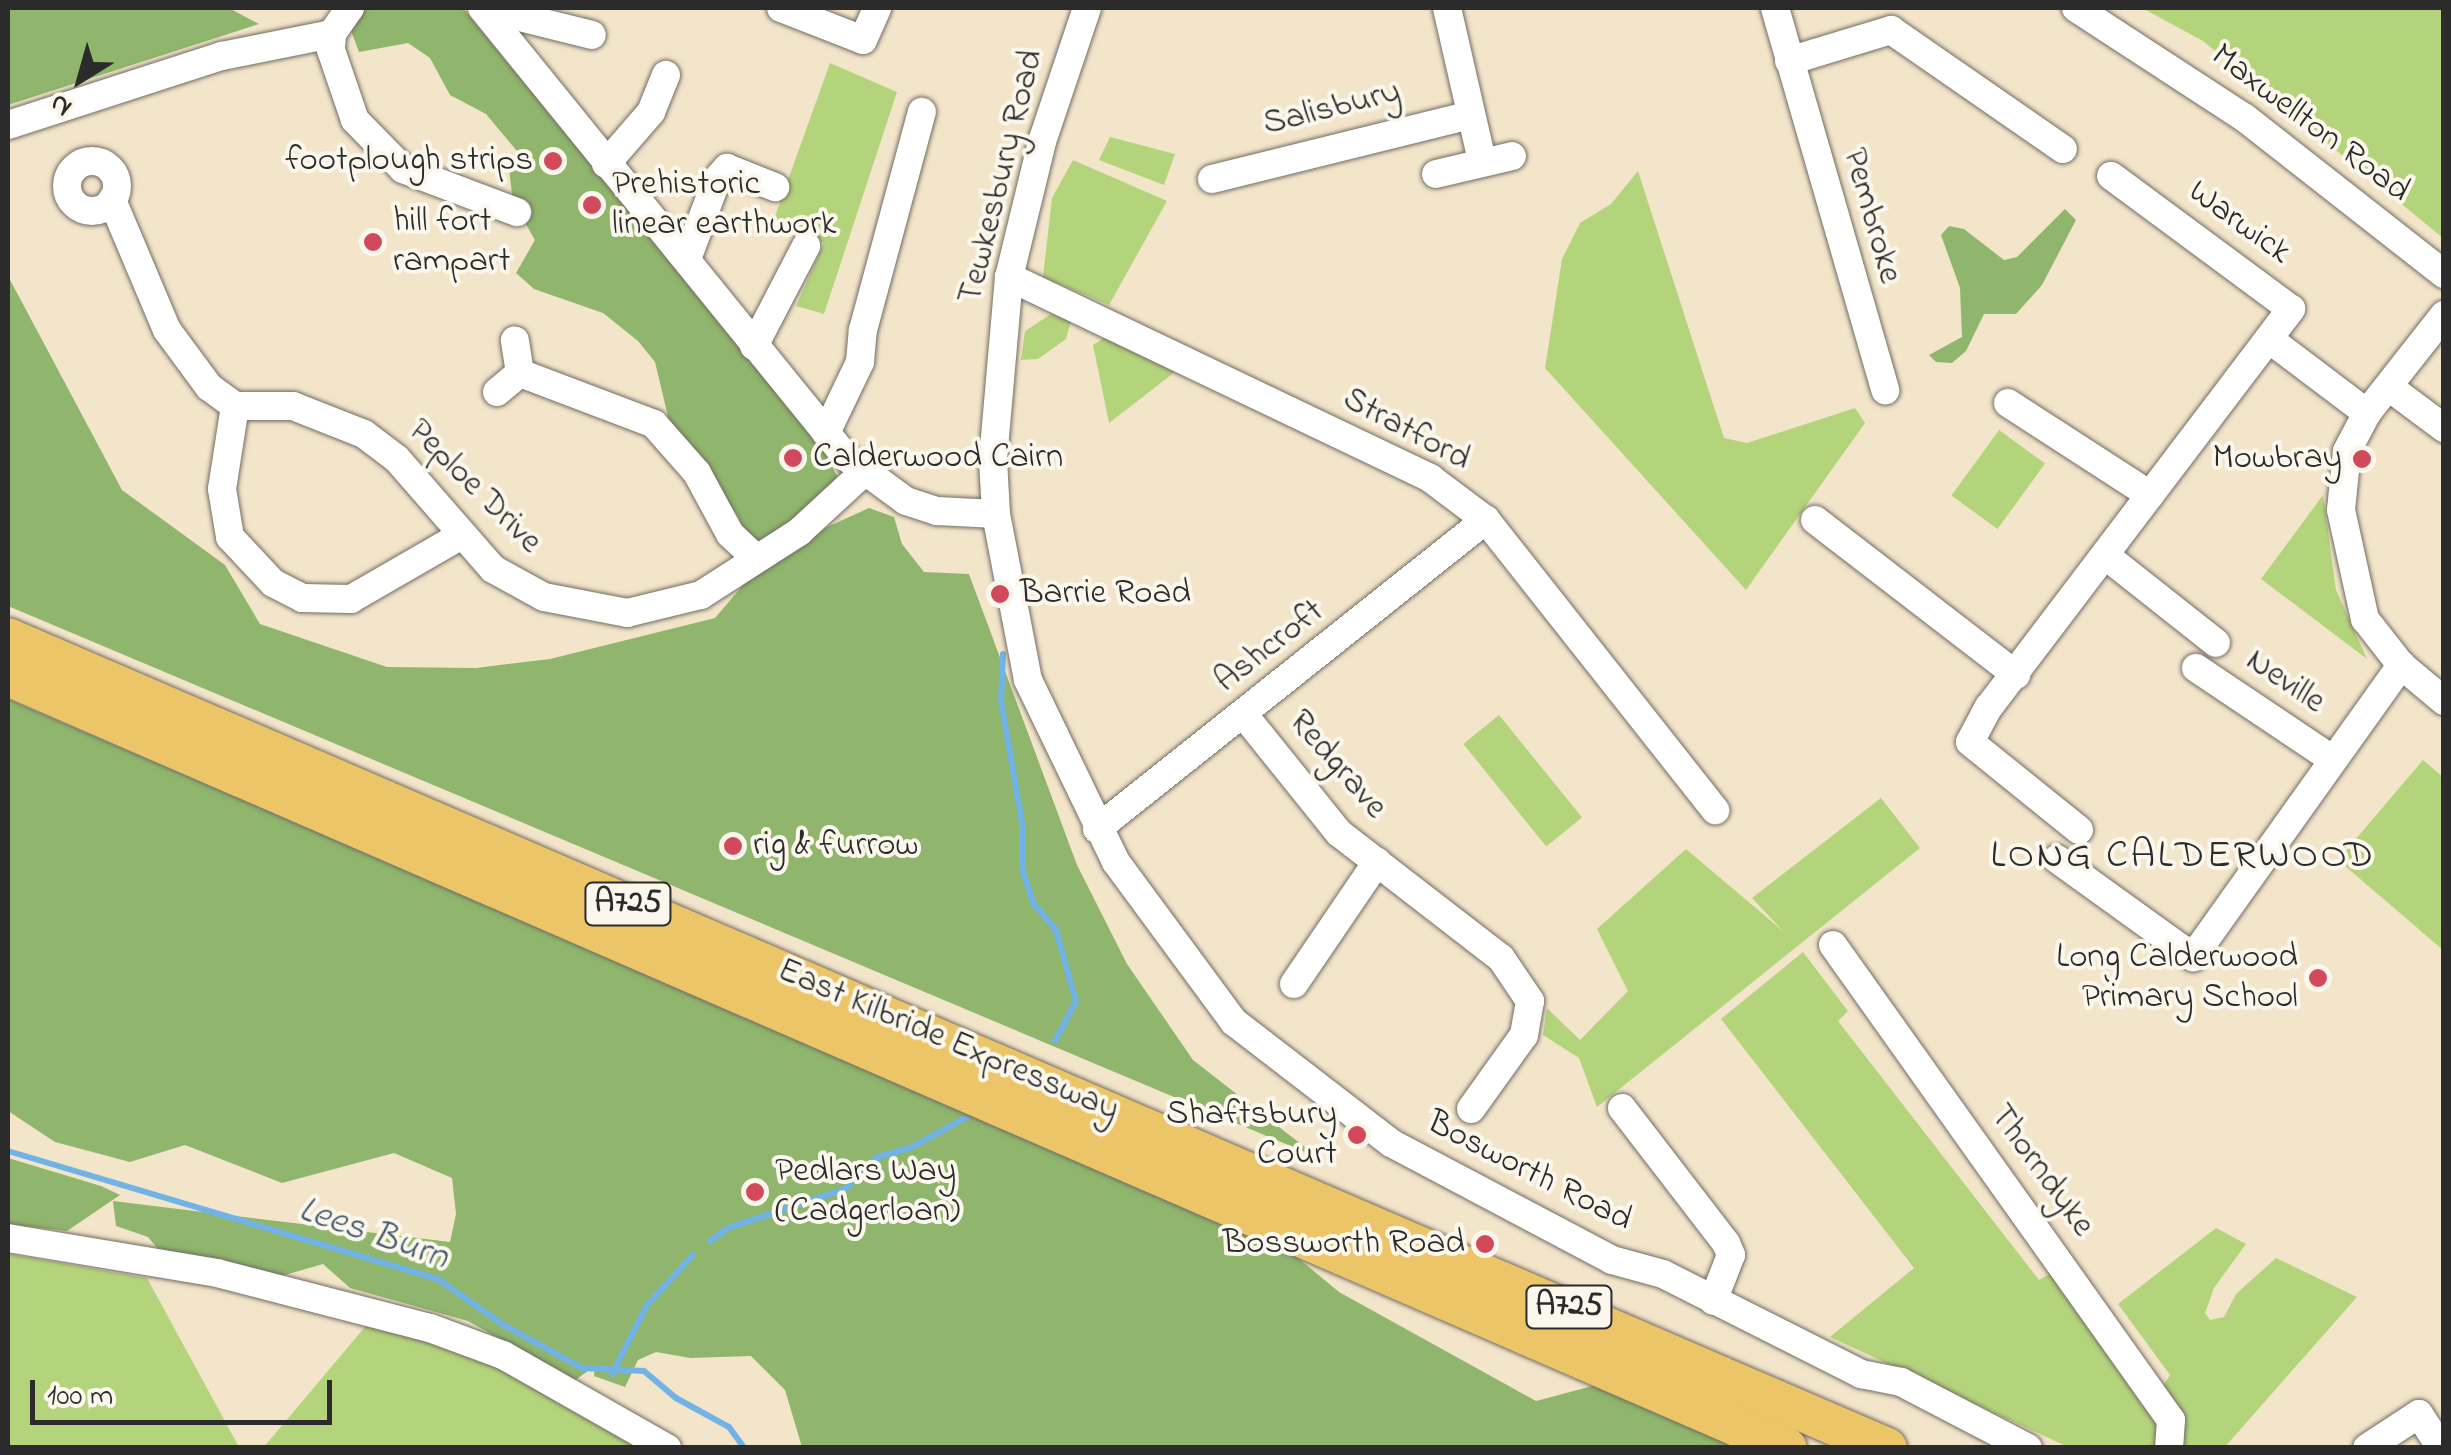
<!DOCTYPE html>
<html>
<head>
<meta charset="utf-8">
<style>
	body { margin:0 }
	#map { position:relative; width:2451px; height:1455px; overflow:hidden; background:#f3e5ca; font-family:"Indie Flower",sans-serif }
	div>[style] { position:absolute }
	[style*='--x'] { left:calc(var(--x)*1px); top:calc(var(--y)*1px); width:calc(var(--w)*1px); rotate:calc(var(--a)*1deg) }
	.green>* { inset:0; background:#b4d47c; transform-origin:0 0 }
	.forest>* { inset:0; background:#8fb66c }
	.stream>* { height:6px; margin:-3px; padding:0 3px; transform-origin:3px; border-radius:3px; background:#72b3e7 }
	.roads { filter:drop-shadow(0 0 2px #716c63) drop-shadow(0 0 2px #716c63) }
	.minor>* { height:28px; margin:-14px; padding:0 14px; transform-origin:14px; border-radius:14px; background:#fff }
	.minor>.ring { margin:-14px; padding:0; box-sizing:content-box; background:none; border:28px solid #fff; border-radius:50% }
	.highway>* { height:40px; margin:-20px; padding:0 20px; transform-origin:20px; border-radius:20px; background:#edc569 }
	.dots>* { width:28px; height:28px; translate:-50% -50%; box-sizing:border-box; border:5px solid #fbf7ec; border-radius:50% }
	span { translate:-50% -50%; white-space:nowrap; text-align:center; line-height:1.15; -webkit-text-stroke:8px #fbf7ec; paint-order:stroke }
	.shield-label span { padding:2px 8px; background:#fbf7ec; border:2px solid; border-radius:8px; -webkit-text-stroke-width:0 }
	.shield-label { font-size:32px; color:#2b2b2b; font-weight:700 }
	.street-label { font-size:35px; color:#2b2b2b }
	.poi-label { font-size:35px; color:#2b2b2b }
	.right { translate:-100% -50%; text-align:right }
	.left { translate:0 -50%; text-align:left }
	.water-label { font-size:38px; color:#445b6d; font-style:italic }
	.quarter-label { font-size:40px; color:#2b2b2b; letter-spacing:2.5px }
	.frame { position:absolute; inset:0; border:10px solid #2b2b2b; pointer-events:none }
	.north { position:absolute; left:30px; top:30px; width:100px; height:100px; -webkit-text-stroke:8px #fbf7ec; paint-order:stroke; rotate:217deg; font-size:28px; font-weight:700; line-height:40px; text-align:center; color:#2b2b2b }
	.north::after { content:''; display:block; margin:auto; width:35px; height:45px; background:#2b2b2b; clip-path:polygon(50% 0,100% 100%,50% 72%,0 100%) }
	.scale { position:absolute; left:30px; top:1380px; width:302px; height:45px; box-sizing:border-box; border:5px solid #2b2b2b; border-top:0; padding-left:12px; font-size:30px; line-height:35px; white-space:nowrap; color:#2b2b2b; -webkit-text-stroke:8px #fbf7ec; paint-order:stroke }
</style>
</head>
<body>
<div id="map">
	<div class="green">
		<div style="clip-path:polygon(2142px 8px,2443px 8px,2443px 238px,2203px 41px)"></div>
		<div style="clip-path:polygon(830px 63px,897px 92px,824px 314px,796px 306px,824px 243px,774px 219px)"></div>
		<div style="clip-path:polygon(1110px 137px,1175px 154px,1164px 185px,1099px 160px)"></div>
		<div style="clip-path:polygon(1073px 160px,1167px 201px,1109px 305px,1043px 277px,1052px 198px)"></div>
		<div style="clip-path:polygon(1638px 171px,1724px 438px,1747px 443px,1855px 408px,1865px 423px,1746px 590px,1545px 368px,1562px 259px,1580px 223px,1611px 204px)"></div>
		<div style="clip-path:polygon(1051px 314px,1071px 320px,1066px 339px,1038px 359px,1021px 360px,1025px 331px)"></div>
		<div style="clip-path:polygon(1106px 337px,1175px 372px,1109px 423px,1093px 345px)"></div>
		<div style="left:1999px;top:430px;width:57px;height:81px;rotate:36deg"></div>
		<div style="clip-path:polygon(2323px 495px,2336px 590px,2367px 659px,2261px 579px)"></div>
		<div style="left:1499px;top:715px;width:132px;height:46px;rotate:51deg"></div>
		<div style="clip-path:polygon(2423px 760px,2443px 777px,2443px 950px,2338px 860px)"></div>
		<div style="clip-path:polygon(1881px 798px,1920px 848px,1597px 1107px,1579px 1058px,1543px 1035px,1547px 1008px,1580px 1040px,1628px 991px,1597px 929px,1686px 849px,1784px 932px,1752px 898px)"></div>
		<div style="clip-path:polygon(1803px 952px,1848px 1011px,1838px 1021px,2039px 1280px,2053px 1272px,2158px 1408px,2162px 1447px,2068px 1447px,1830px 1337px,1914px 1268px,1721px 1019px)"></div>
		<div style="clip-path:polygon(2216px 1228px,2246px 1244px,2214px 1288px,2205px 1313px,2210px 1320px,2224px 1317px,2236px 1294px,2276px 1258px,2357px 1297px,2224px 1448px,2182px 1447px,2162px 1387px,2170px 1375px,2118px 1304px)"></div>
		<div style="clip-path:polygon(8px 1254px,147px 1278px,239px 1447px,8px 1447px)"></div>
		<div style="clip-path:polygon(370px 1321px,507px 1372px,652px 1448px,263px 1448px)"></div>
	</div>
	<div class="forest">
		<div style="clip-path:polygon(8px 8px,229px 8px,259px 24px,8px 105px)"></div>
		<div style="clip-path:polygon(366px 8px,463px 8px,820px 444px,837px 476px,838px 501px,756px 552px,736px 513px,670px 425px,655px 362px,638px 341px,603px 313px,534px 289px,516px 273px,535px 240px,513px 202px,509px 169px,517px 151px,486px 114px,450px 95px,430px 58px,408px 43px,359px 52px,350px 28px)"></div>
		<div style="clip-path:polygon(2065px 209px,2076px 220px,2042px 285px,2016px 314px,1984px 314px,1966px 351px,1952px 363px,1936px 362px,1929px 355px,1962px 337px,1960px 288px,1941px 235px,1949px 226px,1964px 229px,2004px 260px,2017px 257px)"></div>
		<div style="clip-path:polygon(8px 276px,122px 490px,225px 565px,260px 624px,387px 667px,476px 668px,550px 659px,715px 618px,744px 584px,825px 528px,869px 508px,894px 517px,902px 544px,924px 572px,969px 574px,1077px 865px,1127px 964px,1193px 1060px,1319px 1158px,8px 606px)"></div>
		<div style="clip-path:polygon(8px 699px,1286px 1248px,1339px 1292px,1536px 1401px,1600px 1384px,1740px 1447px,802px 1447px,785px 1390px,751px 1356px,690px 1358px,656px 1352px,638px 1360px,625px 1387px,594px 1376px,595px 1366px,574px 1381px,468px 1321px,350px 1288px,323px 1264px,278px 1277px,162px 1254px,148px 1237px,116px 1226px,113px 1201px,450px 1242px,456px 1214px,452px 1178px,394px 1153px,282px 1183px,185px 1145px,130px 1162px,55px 1142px,8px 1111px)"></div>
		<div style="clip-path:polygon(8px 1158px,101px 1186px,120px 1195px,67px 1231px,8px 1224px)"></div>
	</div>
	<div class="stream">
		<div style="--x:1003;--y:654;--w:47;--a:92.4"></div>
		<div style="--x:1001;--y:701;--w:124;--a:80.2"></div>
		<div style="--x:1022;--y:823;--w:45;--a:90"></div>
		<div style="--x:1022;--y:868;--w:38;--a:72"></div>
		<div style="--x:1034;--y:904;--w:34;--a:50"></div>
		<div style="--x:1056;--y:930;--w:74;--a:74.3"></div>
		<div style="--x:1076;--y:1001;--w:45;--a:117.7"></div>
		<div style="--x:8;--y:1151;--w:449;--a:16.6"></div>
		<div style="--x:438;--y:1279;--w:78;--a:35.1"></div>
		<div style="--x:502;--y:1324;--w:91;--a:28.8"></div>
		<div style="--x:582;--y:1368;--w:62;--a:2.8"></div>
		<div style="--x:644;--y:1371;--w:42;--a:40.2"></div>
		<div style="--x:676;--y:1398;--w:60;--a:28.7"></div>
		<div style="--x:729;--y:1427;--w:26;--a:54"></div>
		<div style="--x:710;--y:1241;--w:22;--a:-36"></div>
		<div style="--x:728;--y:1228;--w:123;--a:-18.4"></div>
		<div style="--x:845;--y:1189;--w:46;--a:-44.1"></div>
		<div style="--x:878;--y:1157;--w:33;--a:-16"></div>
		<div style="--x:910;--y:1148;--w:65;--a:-28.5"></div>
		<div style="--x:612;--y:1374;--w:77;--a:-63.1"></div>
		<div style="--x:647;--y:1305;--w:68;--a:-47.4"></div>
	</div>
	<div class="roads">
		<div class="minor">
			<div style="--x:350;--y:8;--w:32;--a:125"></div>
			<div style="--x:332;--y:34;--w:16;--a:94"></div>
			<div style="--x:331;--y:50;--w:74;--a:71.1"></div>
			<div style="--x:355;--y:120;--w:69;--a:45.6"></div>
			<div style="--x:403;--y:169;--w:122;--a:20.7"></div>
			<div style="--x:482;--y:8;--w:578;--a:50.97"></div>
			<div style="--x:846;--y:457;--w:74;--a:36.3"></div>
			<div style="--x:906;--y:501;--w:33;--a:18"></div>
			<div style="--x:937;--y:511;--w:59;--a:2.9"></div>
			<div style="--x:483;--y:8;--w:112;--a:13.9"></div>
			<div style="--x:781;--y:8;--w:88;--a:21.3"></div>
			<div style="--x:863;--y:40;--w:35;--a:-66"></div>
			<div style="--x:1087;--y:8;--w:141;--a:108.6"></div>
			<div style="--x:1042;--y:142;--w:139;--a:103.7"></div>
			<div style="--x:1009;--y:277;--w:184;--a:95"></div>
			<div style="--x:993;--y:460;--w:54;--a:86.8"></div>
			<div style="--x:996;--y:514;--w:169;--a:79.1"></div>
			<div style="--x:1028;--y:680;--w:202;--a:64.2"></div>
			<div style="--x:1116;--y:862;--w:199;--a:53.6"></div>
			<div style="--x:1234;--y:1022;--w:198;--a:37.6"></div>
			<div style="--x:1391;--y:1143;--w:250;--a:27.9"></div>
			<div style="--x:1612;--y:1260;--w:53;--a:15.4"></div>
			<div style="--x:1663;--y:1274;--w:222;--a:26.8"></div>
			<div style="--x:1861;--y:1374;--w:41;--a:11.3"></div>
			<div style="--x:1901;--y:1382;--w:143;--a:27.5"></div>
			<div style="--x:1447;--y:8;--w:157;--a:77.1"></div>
			<div style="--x:1775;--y:8;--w:398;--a:73.9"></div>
			<div style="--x:2076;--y:8;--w:202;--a:33.1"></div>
			<div style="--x:2245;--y:118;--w:253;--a:38.1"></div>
			<div style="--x:1789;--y:61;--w:107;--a:-16.9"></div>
			<div style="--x:1891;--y:30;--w:209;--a:34.7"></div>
			<div style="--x:8;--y:125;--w:225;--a:-17.9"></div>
			<div style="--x:222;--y:56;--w:112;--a:-11.3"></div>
			<div class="ring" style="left:67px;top:161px;width:22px;height:22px"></div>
			<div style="--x:606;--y:164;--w:69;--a:-49.1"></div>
			<div style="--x:651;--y:112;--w:40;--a:-68"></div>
			<div style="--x:1436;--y:174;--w:78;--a:-13.3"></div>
			<div style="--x:1212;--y:179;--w:266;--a:-13.9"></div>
			<div style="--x:112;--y:200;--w:141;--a:67.1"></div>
			<div style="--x:167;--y:330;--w:71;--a:53.6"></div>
			<div style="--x:209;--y:387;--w:32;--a:36"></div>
			<div style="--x:235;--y:406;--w:58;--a:0"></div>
			<div style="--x:293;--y:406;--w:76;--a:21.5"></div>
			<div style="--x:364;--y:434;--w:41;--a:37.1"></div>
			<div style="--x:397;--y:459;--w:146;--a:48.9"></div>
			<div style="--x:493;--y:569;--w:58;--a:28.8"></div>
			<div style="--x:544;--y:597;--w:85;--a:10.9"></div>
			<div style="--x:627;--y:613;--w:76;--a:-13.7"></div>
			<div style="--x:701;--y:595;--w:117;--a:-32.7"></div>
			<div style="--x:799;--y:532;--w:87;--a:-42.7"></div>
			<div style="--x:687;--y:259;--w:85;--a:-69.4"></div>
			<div style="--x:717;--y:179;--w:15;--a:-48"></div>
			<div style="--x:727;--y:168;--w:52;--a:21.6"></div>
			<div style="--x:1009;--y:277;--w:467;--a:25.5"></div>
			<div style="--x:1430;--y:478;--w:70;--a:36.9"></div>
			<div style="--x:1486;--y:520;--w:370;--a:51.7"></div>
			<div style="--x:2444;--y:315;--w:125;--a:128.2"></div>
			<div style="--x:2367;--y:413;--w:43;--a:117.8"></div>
			<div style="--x:2347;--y:451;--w:59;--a:95.8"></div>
			<div style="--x:2341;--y:510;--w:112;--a:77.6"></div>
			<div style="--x:2365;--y:619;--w:58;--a:52"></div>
			<div style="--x:2401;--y:665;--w:56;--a:39.9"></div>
			<div style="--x:2269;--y:339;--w:123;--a:37.1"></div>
			<div style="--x:754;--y:346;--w:113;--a:-62.5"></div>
			<div style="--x:520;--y:373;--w:143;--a:20.8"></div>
			<div style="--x:654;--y:424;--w:65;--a:48.7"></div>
			<div style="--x:697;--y:473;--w:69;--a:61.6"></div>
			<div style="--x:730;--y:534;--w:35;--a:43"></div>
			<div style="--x:2389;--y:387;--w:69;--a:36.7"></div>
			<div style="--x:497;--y:392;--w:30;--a:-40"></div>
			<div style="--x:520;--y:373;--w:33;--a:-99"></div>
			<div style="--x:2008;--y:403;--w:169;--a:32.9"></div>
			<div style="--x:235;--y:406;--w:84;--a:98.9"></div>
			<div style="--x:222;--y:489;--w:49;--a:80.5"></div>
			<div style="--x:230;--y:537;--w:63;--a:46.9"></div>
			<div style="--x:273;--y:583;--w:33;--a:27"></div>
			<div style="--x:302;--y:598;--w:49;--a:1.2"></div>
			<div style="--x:351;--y:599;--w:126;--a:-30"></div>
			<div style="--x:826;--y:433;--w:79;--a:-64.4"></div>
			<div style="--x:860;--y:362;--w:32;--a:-85"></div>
			<div style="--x:863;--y:330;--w:226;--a:-74.9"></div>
			<div style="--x:1815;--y:520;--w:254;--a:37.6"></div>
			<div style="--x:2106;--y:556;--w:140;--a:38.3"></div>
			<div style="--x:2196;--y:668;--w:164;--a:33.8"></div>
			<div style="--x:1244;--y:715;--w:151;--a:51.2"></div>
			<div style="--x:1339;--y:833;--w:205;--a:37.7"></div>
			<div style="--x:1501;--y:958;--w:52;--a:56"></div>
			<div style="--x:1530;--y:1001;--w:35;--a:100"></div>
			<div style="--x:1524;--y:1035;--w:91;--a:125.6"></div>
			<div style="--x:1097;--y:829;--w:497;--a:-38.5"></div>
			<div style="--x:2079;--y:830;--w:140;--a:-141.1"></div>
			<div style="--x:1970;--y:742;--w:40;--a:-62"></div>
			<div style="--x:1989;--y:707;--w:500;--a:-52.8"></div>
			<div style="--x:2291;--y:309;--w:224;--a:-143.5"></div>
			<div style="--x:2057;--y:859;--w:168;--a:35.8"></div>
			<div style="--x:2193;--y:957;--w:359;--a:-54.5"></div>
			<div style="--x:1833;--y:945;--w:583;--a:54.57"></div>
			<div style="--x:2171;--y:1420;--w:28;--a:94"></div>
			<div style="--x:1294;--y:984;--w:148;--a:-55.8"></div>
			<div style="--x:1622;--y:1108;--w:170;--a:52.4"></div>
			<div style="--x:1726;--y:1243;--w:13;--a:67"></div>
			<div style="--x:1731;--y:1255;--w:49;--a:111.4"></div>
			<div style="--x:8;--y:1238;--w:212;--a:9.5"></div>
			<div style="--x:217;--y:1273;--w:220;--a:14.5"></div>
			<div style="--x:430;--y:1328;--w:78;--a:20.3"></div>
			<div style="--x:503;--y:1355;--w:189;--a:29.6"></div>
			<div style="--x:2367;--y:1448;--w:62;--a:-33.2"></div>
			<div style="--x:2419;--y:1414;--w:40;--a:57.1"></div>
		</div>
		<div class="highway">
			<div style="--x:8;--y:638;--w:2046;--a:23.32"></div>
			<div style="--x:8;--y:676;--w:1939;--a:23.46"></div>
		</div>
	</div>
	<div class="dots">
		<div style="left:553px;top:161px;background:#d1495b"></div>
		<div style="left:592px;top:205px;background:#d1495b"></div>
		<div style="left:373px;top:242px;background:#d1495b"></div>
		<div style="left:793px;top:458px;background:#d1495b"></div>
		<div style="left:2362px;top:459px;background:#d1495b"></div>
		<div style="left:1000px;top:594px;background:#d1495b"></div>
		<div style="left:733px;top:846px;background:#d1495b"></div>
		<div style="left:2318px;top:978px;background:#d1495b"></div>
		<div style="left:1357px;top:1135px;background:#d1495b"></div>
		<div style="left:755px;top:1192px;background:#d1495b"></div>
		<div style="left:1485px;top:1244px;background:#d1495b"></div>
	</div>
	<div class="shield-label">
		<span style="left:628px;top:904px">A725</span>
		<span style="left:1569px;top:1307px">A725</span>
	</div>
	<div class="street-label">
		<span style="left:1332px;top:109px;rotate:-14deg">Salisbury</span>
		<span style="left:2310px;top:124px;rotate:37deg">Maxwellton Road</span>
		<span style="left:1002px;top:177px;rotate:-76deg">Tewkesbury Road</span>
		<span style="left:1871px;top:216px;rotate:74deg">Pembroke</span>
		<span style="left:2239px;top:223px;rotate:36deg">Warwick</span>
		<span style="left:1406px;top:430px;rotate:28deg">Stratford</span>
		<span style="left:474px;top:487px;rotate:45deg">Peploe Drive</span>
		<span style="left:1270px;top:647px;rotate:-38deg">Ashcroft</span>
		<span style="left:2285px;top:682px;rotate:34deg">Neville</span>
		<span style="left:1337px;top:765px;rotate:49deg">Redgrave</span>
		<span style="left:948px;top:1041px;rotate:23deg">East Kilbride Expressway</span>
		<span style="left:2041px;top:1171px;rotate:54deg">Thorndyke</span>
		<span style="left:1529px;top:1172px;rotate:27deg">Bosworth Road</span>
	</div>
	<div class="poi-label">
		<span class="right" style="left:533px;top:161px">footplough strips</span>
		<span class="left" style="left:612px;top:205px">Prehistoric<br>linear earthwork</span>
		<span class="left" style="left:393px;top:242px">hill fort<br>rampart</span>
		<span class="left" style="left:813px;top:458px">Calderwood Cairn</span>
		<span class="right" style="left:2342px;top:459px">Mowbray</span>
		<span class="left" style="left:1020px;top:594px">Barrie Road</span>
		<span class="left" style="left:753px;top:846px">rig &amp; furrow</span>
		<span class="right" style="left:2298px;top:978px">Long Calderwood<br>Primary School</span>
		<span class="right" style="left:1337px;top:1135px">Shaftsbury<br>Court</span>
		<span class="left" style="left:775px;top:1192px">Pedlars Way<br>(Cadgerloan)</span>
		<span class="right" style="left:1465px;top:1244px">Bossworth Road</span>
	</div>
	<div class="water-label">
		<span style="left:373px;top:1235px;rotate:19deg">Lees Burn</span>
	</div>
	<div class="quarter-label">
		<span style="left:2183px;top:857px">LONG CALDERWOOD</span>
	</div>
	<div class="frame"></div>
	<div class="north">N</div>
	<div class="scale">100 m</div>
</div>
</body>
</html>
